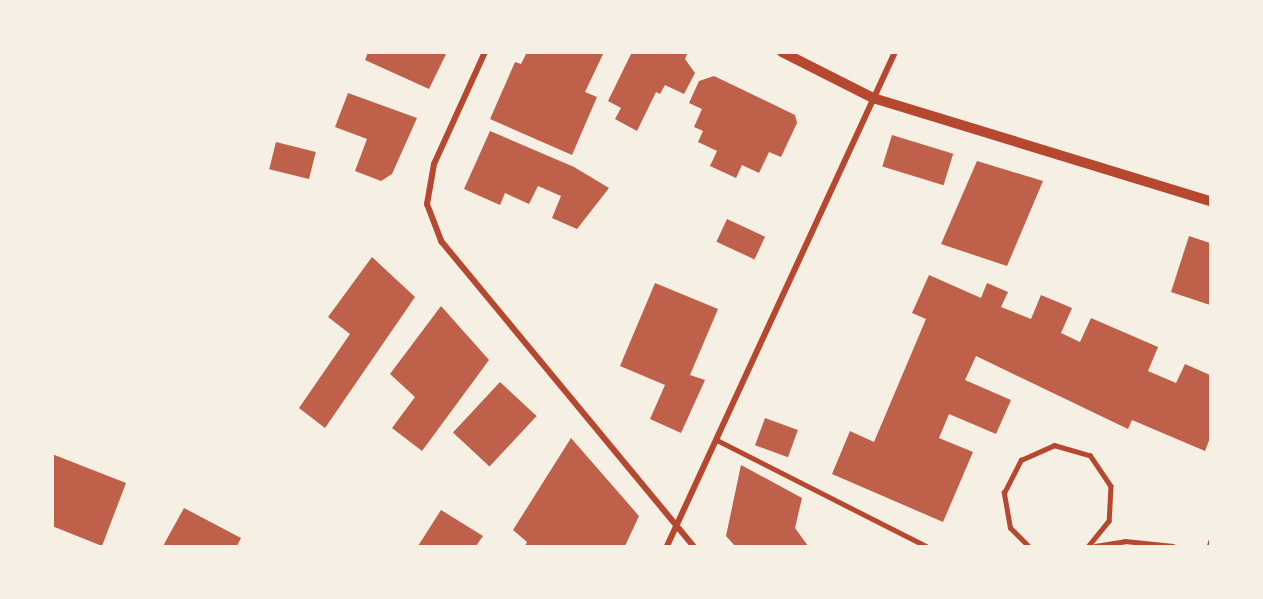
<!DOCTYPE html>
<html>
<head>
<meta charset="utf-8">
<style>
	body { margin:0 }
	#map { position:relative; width:1263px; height:599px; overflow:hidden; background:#f6efe4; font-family:"Sofia Sans Condensed",sans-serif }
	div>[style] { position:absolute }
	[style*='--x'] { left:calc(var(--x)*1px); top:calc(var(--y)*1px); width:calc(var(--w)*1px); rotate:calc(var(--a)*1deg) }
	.building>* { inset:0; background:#bf614a; transform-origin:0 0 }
	.service>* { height:4.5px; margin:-2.25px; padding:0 2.25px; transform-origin:2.25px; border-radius:2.25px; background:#b5482f }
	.minor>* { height:6px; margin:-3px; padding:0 3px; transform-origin:3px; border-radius:3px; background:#b5482f }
	.tertiary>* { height:10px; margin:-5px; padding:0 5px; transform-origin:5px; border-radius:5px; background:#b5482f }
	span { translate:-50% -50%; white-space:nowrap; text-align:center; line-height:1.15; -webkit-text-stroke:4.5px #f6efe4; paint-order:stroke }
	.frame { position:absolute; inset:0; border:54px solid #f6efe4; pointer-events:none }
</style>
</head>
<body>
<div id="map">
	<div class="building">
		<div style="clip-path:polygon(368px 52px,447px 52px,429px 89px,365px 60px)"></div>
		<div style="clip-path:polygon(527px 52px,604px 52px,585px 92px,597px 97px,572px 155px,490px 119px,515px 62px,521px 64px)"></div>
		<div style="clip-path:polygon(632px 52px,688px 52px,685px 59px,695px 73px,684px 94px,665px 85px,660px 94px,656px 92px,637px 131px,615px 119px,621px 108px,608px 101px)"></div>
		<div style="clip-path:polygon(714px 76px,795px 115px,797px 123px,781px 157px,769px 152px,759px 173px,742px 165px,736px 178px,710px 166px,717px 151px,698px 142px,703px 131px,694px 127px,702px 109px,689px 103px,699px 81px)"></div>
		<div style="clip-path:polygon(348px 93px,417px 118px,392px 174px,381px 181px,355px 171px,367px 139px,335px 127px)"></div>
		<div style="clip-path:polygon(490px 131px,574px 167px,609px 188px,577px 229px,552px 218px,561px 196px,538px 186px,529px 204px,505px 193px,500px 205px,464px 189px)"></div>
		<div style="left:892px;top:135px;width:64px;height:33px;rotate:17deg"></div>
		<div style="left:276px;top:142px;width:41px;height:28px;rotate:14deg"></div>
		<div style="clip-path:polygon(977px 161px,1043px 181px,1007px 266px,941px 244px)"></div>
		<div style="left:727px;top:219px;width:42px;height:25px;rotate:25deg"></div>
		<div style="clip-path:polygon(1189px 236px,1210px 243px,1210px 305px,1171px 292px)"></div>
		<div style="clip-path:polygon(372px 257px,415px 297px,325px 428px,299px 408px,350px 334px,328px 317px)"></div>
		<div style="clip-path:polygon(929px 275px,981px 298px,987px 283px,1008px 292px,1001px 307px,1031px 319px,1041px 295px,1072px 308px,1061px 333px,1080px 342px,1091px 318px,1158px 347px,1148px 371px,1176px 383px,1185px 364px,1210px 375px,1210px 438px,1205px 451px,1132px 420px,1128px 429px,976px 356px,965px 380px,1011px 400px,996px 434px,949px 414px,939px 438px,973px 452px,943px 522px,832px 474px,850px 431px,874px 442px,926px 319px,912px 313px)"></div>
		<div style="clip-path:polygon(655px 283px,718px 309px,690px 375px,705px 380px,681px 433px,650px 419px,665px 385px,620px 366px)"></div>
		<div style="clip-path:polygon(441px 306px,489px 360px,422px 451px,392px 428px,415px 397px,390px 374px)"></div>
		<div style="left:500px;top:382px;width:50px;height:69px;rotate:43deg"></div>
		<div style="left:765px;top:418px;width:35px;height:29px;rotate:20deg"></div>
		<div style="clip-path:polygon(571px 438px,639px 516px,625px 546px,525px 546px,527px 542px,513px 530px)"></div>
		<div style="clip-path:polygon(52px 454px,126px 483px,102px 546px,52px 526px)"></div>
		<div style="clip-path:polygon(741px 465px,802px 498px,795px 528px,808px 546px,735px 546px,726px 536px)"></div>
		<div style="clip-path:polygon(184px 508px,241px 538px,237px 546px,163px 546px)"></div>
		<div style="clip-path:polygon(441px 510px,483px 536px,476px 546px,418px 546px)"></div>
	</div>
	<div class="service">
		<div style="--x:717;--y:440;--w:234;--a:26.9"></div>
		<div style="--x:1028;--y:546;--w:25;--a:-135"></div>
		<div style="--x:1010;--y:528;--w:36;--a:-100"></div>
		<div style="--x:1004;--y:493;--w:37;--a:-63"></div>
		<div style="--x:1021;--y:460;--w:36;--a:-24"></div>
		<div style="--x:1054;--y:445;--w:37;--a:16"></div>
		<div style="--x:1090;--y:455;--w:37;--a:56"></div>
		<div style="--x:1111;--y:486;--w:35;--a:93"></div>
		<div style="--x:1109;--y:521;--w:32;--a:129"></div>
		<div style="--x:1095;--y:546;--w:30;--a:-9"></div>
		<div style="--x:1125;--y:541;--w:48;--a:5.9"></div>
		<div style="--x:1209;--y:546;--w:4;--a:-76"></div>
	</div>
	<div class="minor">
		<div style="--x:485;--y:52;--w:123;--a:114.5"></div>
		<div style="--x:434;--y:164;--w:41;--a:99.9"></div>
		<div style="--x:427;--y:204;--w:40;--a:69"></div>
		<div style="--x:441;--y:241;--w:396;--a:50.4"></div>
		<div style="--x:667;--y:546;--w:544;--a:-65.22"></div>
	</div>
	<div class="tertiary">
		<div style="--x:782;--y:52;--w:102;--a:26.8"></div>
		<div style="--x:873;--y:98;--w:352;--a:17"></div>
	</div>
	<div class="frame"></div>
</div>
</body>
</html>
